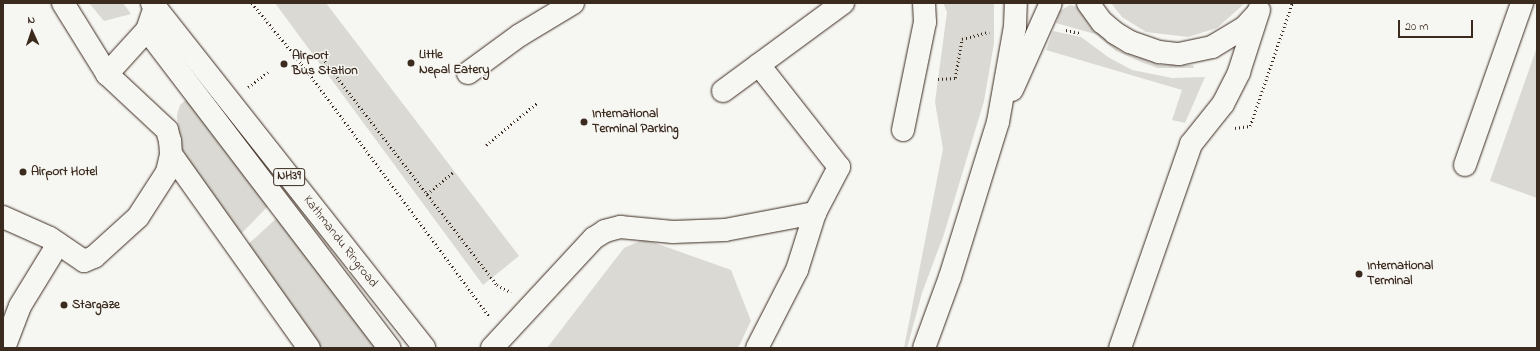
<!DOCTYPE html>
<html>
<head>
<meta charset="utf-8">
<style>
	body { margin:0 }
	#map { position:relative; width:1540px; height:351px; overflow:hidden; background:#f6f6f2; font-family:"Indie Flower",sans-serif }
	div>[style] { position:absolute }
	[style*='--x'] { left:calc(var(--x)*1px); top:calc(var(--y)*1px); width:calc(var(--w)*1px); rotate:calc(var(--a)*1deg) }
	.green>* { inset:0; background:#dad9d3 }
	.path>* { height:2.5px; margin-top:-1.25px; transform-origin:0; background:repeating-linear-gradient(90deg,#3b2a1e 0 1px,transparent 0 4px) }
	.roads { filter:drop-shadow(0 0 1px #3b2a1e) drop-shadow(0 0 1px #3b2a1e) }
	.minor>* { height:22px; margin:-11px; padding:0 11px; transform-origin:11px; border-radius:11px; background:#f6f6f2 }
	.highway>* { height:22px; margin:-11px; padding:0 11px; transform-origin:11px; border-radius:11px; background:#f6f6f2 }
	.dots>* { width:11px; height:11px; translate:-50% -50%; box-sizing:border-box; border:2px solid #f6f6f2; border-radius:50% }
	span { translate:-50% -50%; white-space:nowrap; text-align:center; line-height:1.15; -webkit-text-stroke:3px #f6f6f2; paint-order:stroke }
	.shield-label span { padding:1px 3px; background:#f6f6f2; border:1px solid; border-radius:3px; -webkit-text-stroke-width:0 }
	.shield-label { font-size:12px; color:#3b2a1e; font-weight:700 }
	.poi-label { font-size:13px; color:#3b2a1e; font-weight:700 }
	.left { translate:0 -50%; text-align:left }
	.street-label { font-size:13px; color:#3b2a1e }
	.frame { position:absolute; inset:0; border:4px solid #3b2a1e; pointer-events:none }
	.north { position:absolute; left:12px; top:12px; width:40px; height:40px; -webkit-text-stroke:3px #f6f6f2; paint-order:stroke; rotate:357deg; font-size:11px; font-weight:700; line-height:16px; text-align:center; color:#3b2a1e }
	.north::after { content:''; display:block; margin:auto; width:14px; height:18px; background:#3b2a1e; clip-path:polygon(50% 0,100% 100%,50% 72%,0 100%) }
	.scale { position:absolute; left:1398px; top:20px; width:75px; height:18px; box-sizing:border-box; border:2px solid #3b2a1e; border-top:0; padding-left:5px; font-size:12px; line-height:14px; white-space:nowrap; color:#3b2a1e; -webkit-text-stroke:3px #f6f6f2; paint-order:stroke }
</style>
</head>
<body>
<div id="map">
	<div class="green">
		<div style="clip-path:polygon(89px 3px,123px 3px,131px 14px,104px 21px)"></div>
		<div style="clip-path:polygon(275px 3px,326px 3px,519px 256px,483px 285px)"></div>
		<div style="clip-path:polygon(943px 3px,994px 3px,994px 43px,984px 101px,944px 234px,922px 293px,907px 348px,904px 348px,943px 149px,935px 102px,947px 12px)"></div>
		<div style="clip-path:polygon(1111px 3px,1245px 3px,1217px 28px,1188px 37px,1146px 32px,1122px 17px)"></div>
		<div style="clip-path:polygon(1070px 5px,1078px 7px,1090px 26px,1120px 51px,1161px 65px,1193px 65px,1194px 68px,1158px 68px,1143px 63px,1116px 51px,1095px 34px,1056px 23px,1060px 11px)"></div>
		<div style="clip-path:polygon(1053px 31px,1081px 37px,1108px 57px,1132px 70px,1172px 78px,1205px 77px,1185px 123px,1172px 120px,1182px 90px,1046px 50px)"></div>
		<div style="clip-path:polygon(1537px 47px,1537px 198px,1490px 181px)"></div>
		<div style="clip-path:polygon(187px 99px,272px 202px,236px 239px,180px 155px,177px 115px,180px 105px)"></div>
		<div style="clip-path:polygon(280px 215px,380px 348px,316px 348px,243px 249px)"></div>
		<div style="clip-path:polygon(644px 239px,731px 270px,751px 321px,738px 348px,547px 348px,624px 248px)"></div>
	</div>
	<div class="path">
		<div style="--x:252;--y:3;--w:79;--a:50.7"></div>
		<div style="--x:302;--y:64;--w:315;--a:53.4"></div>
		<div style="--x:1066;--y:30;--w:14;--a:12"></div>
		<div style="--x:320;--y:55;--w:290;--a:52.4"></div>
		<div style="--x:497;--y:285;--w:16;--a:27"></div>
		<div style="--x:938;--y:79;--w:17;--a:-3"></div>
		<div style="--x:955;--y:78;--w:40;--a:-80"></div>
		<div style="--x:962;--y:39;--w:28;--a:-15"></div>
		<div style="--x:248;--y:87;--w:25;--a:-37"></div>
		<div style="--x:1235;--y:128;--w:15;--a:-8"></div>
		<div style="--x:1250;--y:126;--w:130;--a:-71.1"></div>
		<div style="--x:486;--y:145;--w:67;--a:-39.6"></div>
		<div style="--x:427;--y:194;--w:35;--a:-40"></div>
	</div>
	<div class="roads">
		<div class="minor">
			<div style="--x:63;--y:3;--w:84;--a:58.2"></div>
			<div style="--x:1088;--y:3;--w:24;--a:54"></div>
			<div style="--x:1102;--y:22;--w:17;--a:40"></div>
			<div style="--x:1115;--y:33;--w:17;--a:31"></div>
			<div style="--x:1130;--y:42;--w:31;--a:19"></div>
			<div style="--x:1159;--y:52;--w:20;--a:6"></div>
			<div style="--x:1179;--y:54;--w:34;--a:-12"></div>
			<div style="--x:1212;--y:47;--w:37;--a:-31"></div>
			<div style="--x:1244;--y:28;--w:18;--a:-47"></div>
			<div style="--x:147;--y:30;--w:400;--a:52.7"></div>
			<div style="--x:468;--y:73;--w:64;--a:-36.2"></div>
			<div style="--x:520;--y:35;--w:62;--a:-31.1"></div>
			<div style="--x:1012;--y:90;--w:95;--a:-65.9"></div>
			<div style="--x:723;--y:91;--w:149;--a:-36.3"></div>
			<div style="--x:903;--y:130;--w:110;--a:-78.5"></div>
			<div style="--x:925;--y:22;--w:19;--a:-93"></div>
			<div style="--x:171;--y:154;--w:238;--a:54.6"></div>
			<div style="--x:1465;--y:165;--w:172;--a:-70.6"></div>
			<div style="--x:3;--y:217;--w:51;--a:24.1"></div>
			<div style="--x:50;--y:238;--w:41;--a:34.1"></div>
			<div style="--x:84;--y:261;--w:11;--a:-22"></div>
			<div style="--x:94;--y:257;--w:59;--a:-42.3"></div>
			<div style="--x:138;--y:217;--w:54;--a:-57.2"></div>
			<div style="--x:167;--y:172;--w:18;--a:-77"></div>
			<div style="--x:171;--y:154;--w:13;--a:-94"></div>
			<div style="--x:170;--y:141;--w:11;--a:-105"></div>
			<div style="--x:167;--y:130;--w:82;--a:-137"></div>
			<div style="--x:107;--y:74;--w:59;--a:-47.7"></div>
			<div style="--x:147;--y:30;--w:24;--a:-71"></div>
			<div style="--x:4;--y:348;--w:45;--a:-69.1"></div>
			<div style="--x:20;--y:306;--w:73;--a:-58.5"></div>
			<div style="--x:492;--y:348;--w:150;--a:-47.2"></div>
			<div style="--x:594;--y:238;--w:13;--a:-32"></div>
			<div style="--x:605;--y:231;--w:16;--a:-15"></div>
			<div style="--x:620;--y:227;--w:53;--a:5.4"></div>
			<div style="--x:673;--y:232;--w:52;--a:-2.2"></div>
			<div style="--x:725;--y:230;--w:92;--a:-10.7"></div>
			<div style="--x:757;--y:348;--w:88;--a:-62.9"></div>
			<div style="--x:797;--y:270;--w:60;--a:-72.5"></div>
			<div style="--x:815;--y:213;--w:52;--a:-62.4"></div>
			<div style="--x:839;--y:167;--w:130;--a:-128.1"></div>
			<div style="--x:924;--y:348;--w:76;--a:-69.9"></div>
			<div style="--x:950;--y:277;--w:162;--a:-72.8"></div>
			<div style="--x:998;--y:122;--w:97;--a:-79.9"></div>
			<div style="--x:1015;--y:27;--w:24;--a:-88"></div>
			<div style="--x:1120;--y:348;--w:216;--a:-70.8"></div>
			<div style="--x:1191;--y:144;--w:51;--a:-51.3"></div>
			<div style="--x:1223;--y:104;--w:36;--a:-63"></div>
			<div style="--x:1239;--y:72;--w:65;--a:-72.1"></div>
		</div>
		<div class="highway">
			<div style="--x:152;--y:3;--w:439;--a:51.7"></div>
		</div>
	</div>
	<div class="dots">
		<div style="left:411px;top:63px;background:#3b2a1e"></div>
		<div style="left:284px;top:64px;background:#3b2a1e"></div>
		<div style="left:584px;top:122px;background:#3b2a1e"></div>
		<div style="left:23px;top:172px;background:#3b2a1e"></div>
		<div style="left:1359px;top:274px;background:#3b2a1e"></div>
		<div style="left:64px;top:305px;background:#3b2a1e"></div>
	</div>
	<div class="shield-label">
		<span style="left:289px;top:177px">NH39</span>
	</div>
	<div class="poi-label">
		<span class="left" style="left:419px;top:63px">Little<br>Nepal Eatery</span>
		<span class="left" style="left:292px;top:64px">Airport<br>Bus Station</span>
		<span class="left" style="left:592px;top:122px">International<br>Terminal Parking</span>
		<span class="left" style="left:31px;top:172px">Airport Hotel</span>
		<span class="left" style="left:1367px;top:274px">International<br>Terminal</span>
		<span class="left" style="left:72px;top:305px">Stargaze</span>
	</div>
	<div class="street-label">
		<span style="left:340px;top:242px;rotate:52deg">Kathmandu Ringroad</span>
	</div>
	<div class="frame"></div>
	<div class="north">N</div>
	<div class="scale">20 m</div>
</div>
</body>
</html>
